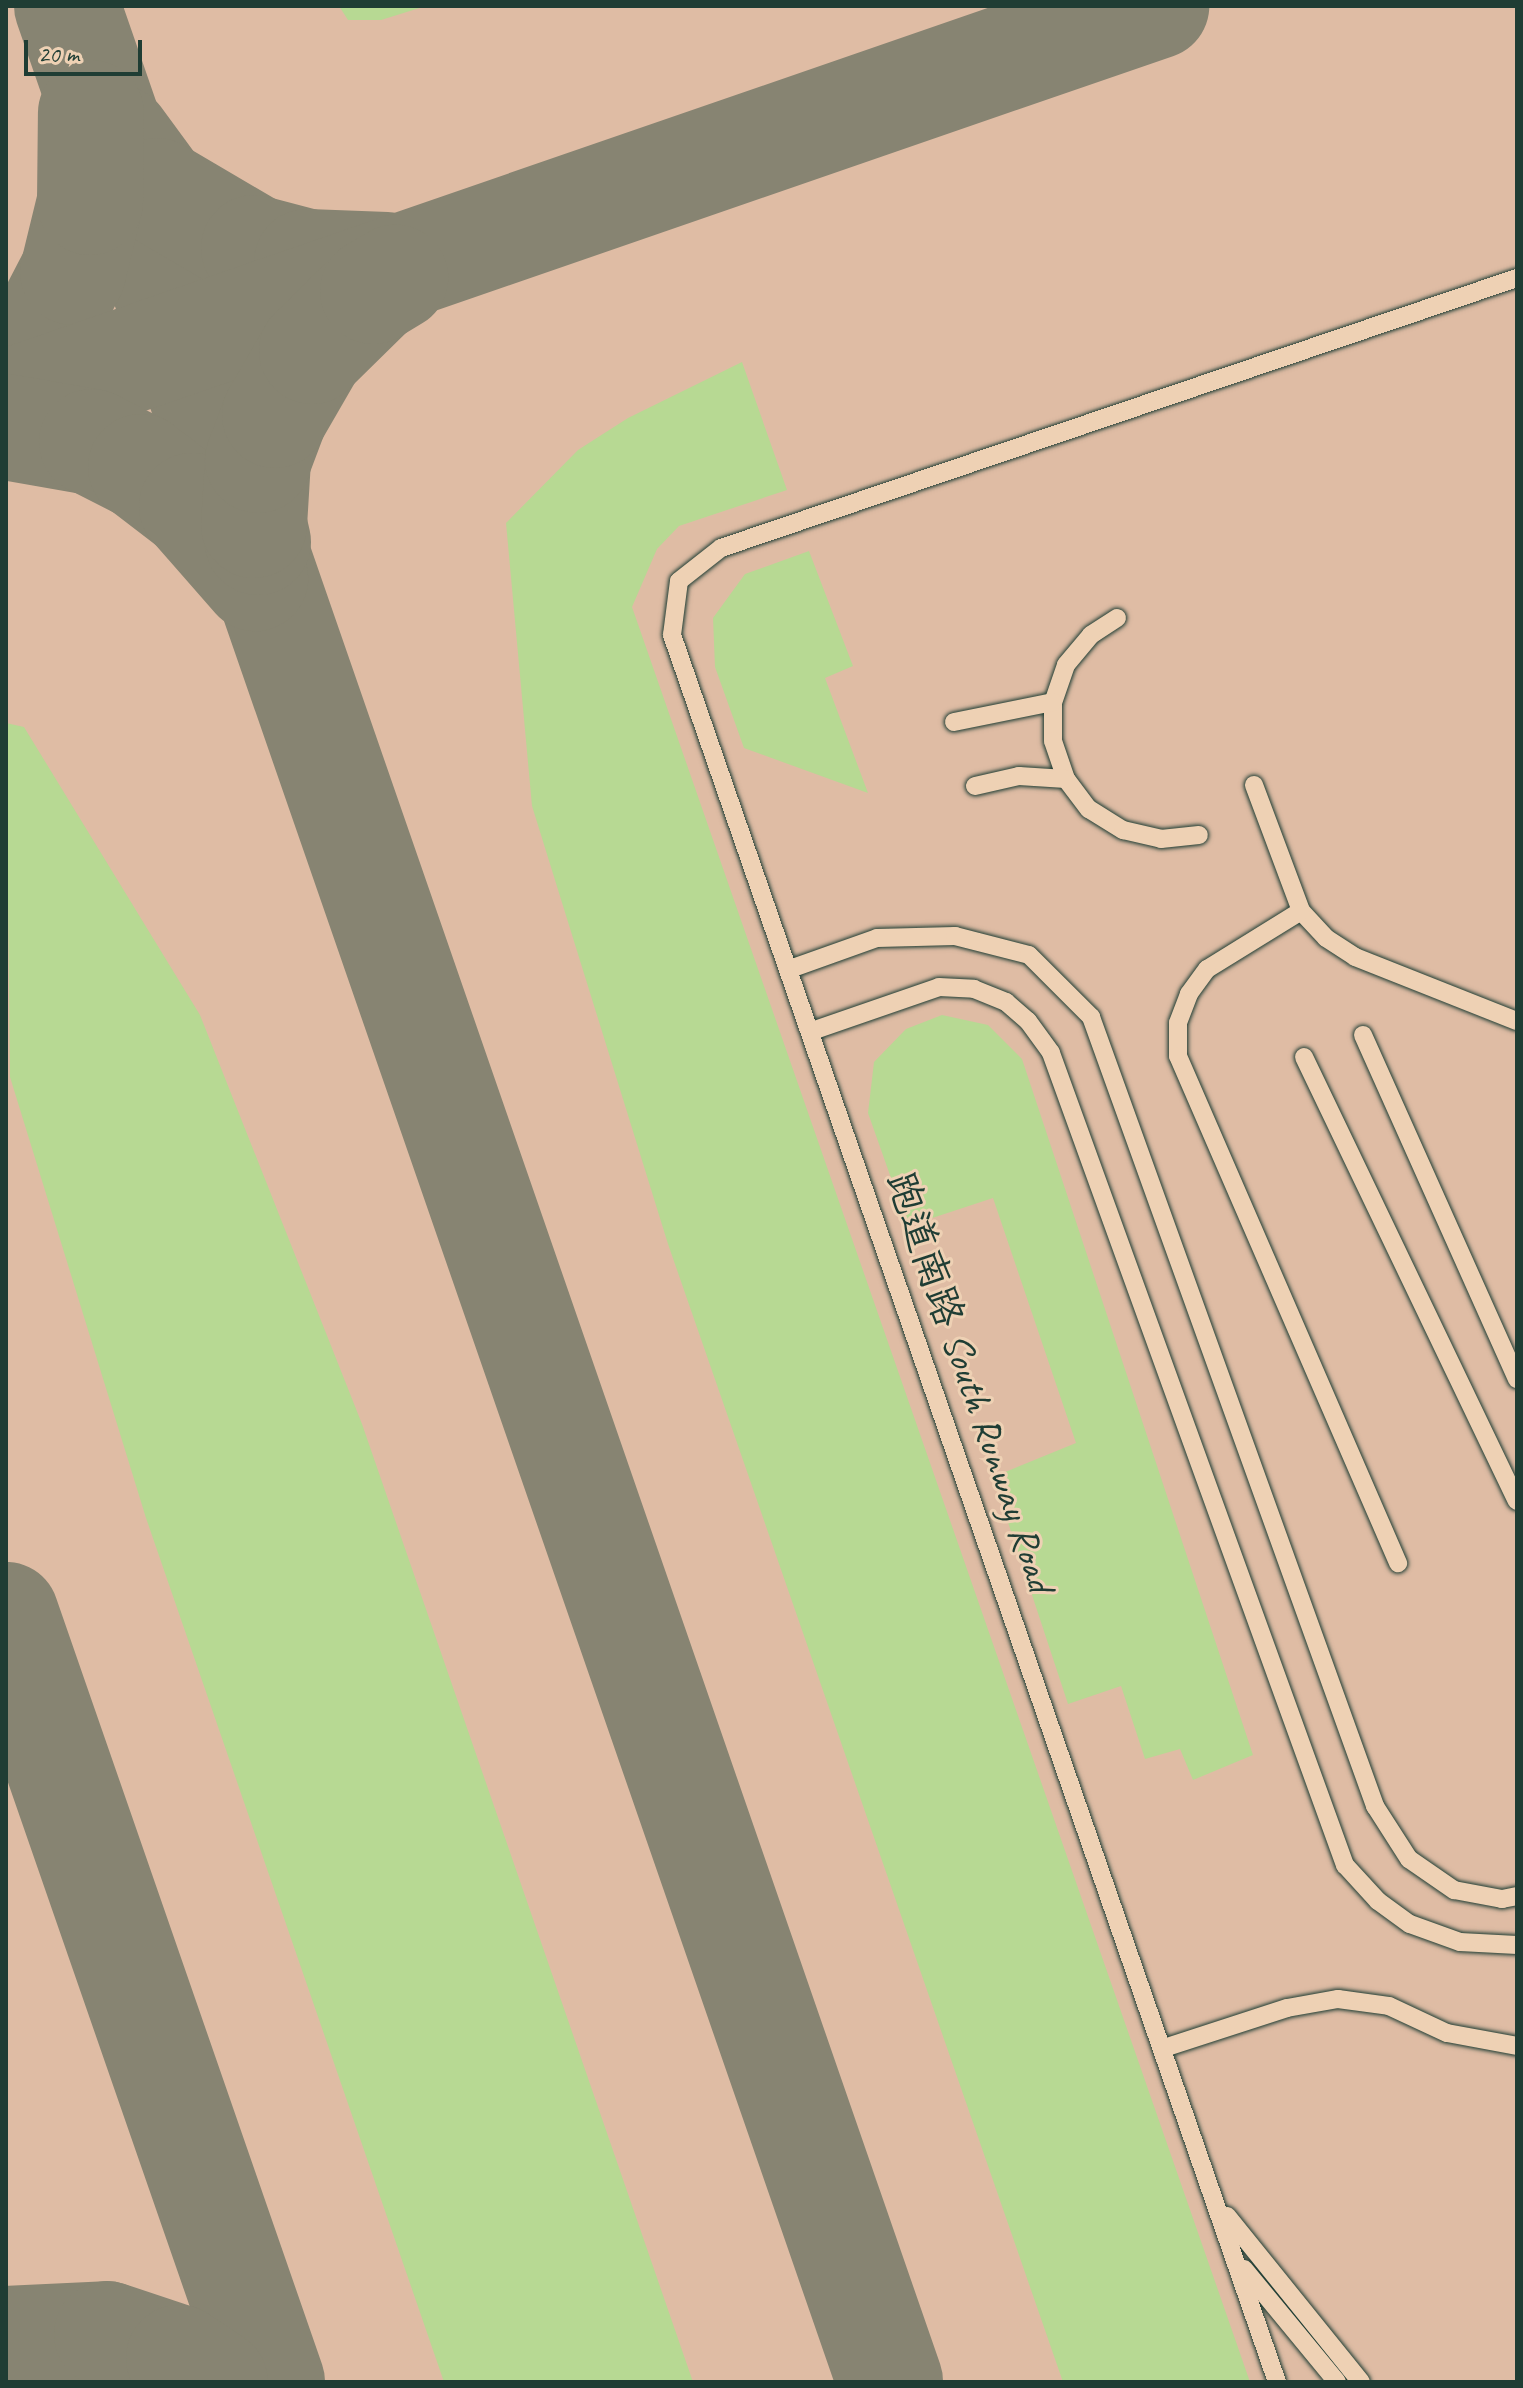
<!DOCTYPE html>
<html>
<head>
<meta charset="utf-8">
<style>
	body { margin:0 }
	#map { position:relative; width:1523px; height:2388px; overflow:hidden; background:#efcbb0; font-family:Caveat,"LXGW WenKai TC",sans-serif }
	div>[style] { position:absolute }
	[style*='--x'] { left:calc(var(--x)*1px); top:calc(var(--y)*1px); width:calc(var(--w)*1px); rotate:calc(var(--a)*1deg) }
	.built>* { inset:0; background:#dfbca4; transform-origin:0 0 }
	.green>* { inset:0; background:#b7d993 }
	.taxiway>* { height:106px; margin:-53px; padding:0 53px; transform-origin:53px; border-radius:53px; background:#878472 }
	.roads { filter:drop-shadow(0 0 2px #1f3d34) drop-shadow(0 0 2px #1f3d34) }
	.lane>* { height:18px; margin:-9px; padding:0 9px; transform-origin:9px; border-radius:9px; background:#eed1b4 }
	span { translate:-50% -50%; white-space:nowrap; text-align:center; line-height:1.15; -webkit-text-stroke:6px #eed1b4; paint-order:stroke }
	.street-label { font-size:40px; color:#1f3d34 }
	.frame { position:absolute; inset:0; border:8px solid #1f3d34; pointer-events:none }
	.scale { position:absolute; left:24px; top:40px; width:118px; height:36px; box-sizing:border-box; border:4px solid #1f3d34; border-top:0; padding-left:10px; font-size:24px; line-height:28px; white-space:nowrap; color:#1f3d34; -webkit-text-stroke:6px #eed1b4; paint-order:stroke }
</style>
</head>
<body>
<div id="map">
	<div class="built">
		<div style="left:6px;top:6px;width:1511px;height:2376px"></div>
	</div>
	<div class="green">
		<div style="clip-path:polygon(339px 6px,426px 6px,381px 20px,348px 20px)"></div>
		<div style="clip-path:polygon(742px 362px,787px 490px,679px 526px,657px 549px,632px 607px,1250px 2382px,1063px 2382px,668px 1244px,532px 806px,506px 523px,578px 450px,628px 418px)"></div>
		<div style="clip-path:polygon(809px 551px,853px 666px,825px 678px,868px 793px,744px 748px,715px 667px,713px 618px,745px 574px)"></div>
		<div style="clip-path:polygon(6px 723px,24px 727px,200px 1015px,362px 1424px,693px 2382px,444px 2382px,146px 1518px,10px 1077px)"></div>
		<div style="clip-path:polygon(942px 1015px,988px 1025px,1022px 1059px,1253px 1755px,1193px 1780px,1180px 1749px,1145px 1759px,1121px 1686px,1068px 1704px,993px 1477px,1076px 1443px,993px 1198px,908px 1226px,868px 1113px,874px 1062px,906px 1029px)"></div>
	</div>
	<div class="taxiway">
		<div style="--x:67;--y:6;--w:2514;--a:70.89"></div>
		<div style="--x:118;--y:138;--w:66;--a:53.7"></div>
		<div style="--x:157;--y:191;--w:113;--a:30.4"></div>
		<div style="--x:254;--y:248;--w:55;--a:14.8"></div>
		<div style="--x:307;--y:262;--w:79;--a:2.2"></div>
		<div style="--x:6;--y:373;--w:63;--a:-50.8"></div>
		<div style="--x:46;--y:324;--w:59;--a:-62.6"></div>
		<div style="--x:73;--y:272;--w:72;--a:-76.3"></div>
		<div style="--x:90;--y:202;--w:89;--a:-89.4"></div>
		<div style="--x:6;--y:403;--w:1217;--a:-19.05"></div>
		<div style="--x:6;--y:427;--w:87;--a:9.9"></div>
		<div style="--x:92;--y:442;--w:55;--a:27"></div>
		<div style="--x:141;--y:467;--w:64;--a:37.4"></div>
		<div style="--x:192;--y:506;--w:96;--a:48.8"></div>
		<div style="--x:258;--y:542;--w:17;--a:-103"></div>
		<div style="--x:254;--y:525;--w:65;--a:-86.5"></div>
		<div style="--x:258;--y:460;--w:48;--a:-69.3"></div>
		<div style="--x:275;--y:415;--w:74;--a:-60"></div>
		<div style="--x:312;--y:351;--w:86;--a:-44.5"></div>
		<div style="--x:373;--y:291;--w:26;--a:-31"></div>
		<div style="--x:6;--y:1615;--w:812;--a:70.87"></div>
		<div style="--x:6;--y:2339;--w:101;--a:-2.8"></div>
		<div style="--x:107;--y:2334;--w:76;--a:18.4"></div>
		<div style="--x:179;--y:2358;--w:43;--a:33.7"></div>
	</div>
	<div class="roads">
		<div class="lane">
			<div style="--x:1117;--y:618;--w:31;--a:147"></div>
			<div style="--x:1091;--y:635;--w:39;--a:130"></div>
			<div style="--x:1066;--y:665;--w:39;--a:109"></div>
			<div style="--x:1053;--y:702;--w:39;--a:90"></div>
			<div style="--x:1053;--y:741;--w:40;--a:71.1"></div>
			<div style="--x:1066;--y:779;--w:38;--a:53"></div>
			<div style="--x:1089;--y:809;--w:40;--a:32"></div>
			<div style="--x:1123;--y:830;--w:39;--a:13"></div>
			<div style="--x:1161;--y:839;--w:38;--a:-6"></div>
			<div style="--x:954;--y:722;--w:101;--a:-11.4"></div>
			<div style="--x:1254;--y:785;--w:134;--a:69.5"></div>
			<div style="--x:1301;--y:911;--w:37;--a:47"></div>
			<div style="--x:1326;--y:938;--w:35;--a:33"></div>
			<div style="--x:1355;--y:957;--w:174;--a:21.6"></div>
			<div style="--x:975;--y:786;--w:45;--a:-12.8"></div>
			<div style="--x:1019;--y:776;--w:47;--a:3.7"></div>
			<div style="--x:1301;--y:911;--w:110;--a:148.3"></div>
			<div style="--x:1207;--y:969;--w:31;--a:126"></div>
			<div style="--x:1189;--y:994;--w:31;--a:111"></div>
			<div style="--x:1178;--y:1023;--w:33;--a:90"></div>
			<div style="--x:1178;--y:1056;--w:553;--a:66.54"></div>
			<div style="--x:790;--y:969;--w:92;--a:-19.6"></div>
			<div style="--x:877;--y:938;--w:78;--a:-1.5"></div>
			<div style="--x:955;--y:936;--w:76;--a:14.4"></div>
			<div style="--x:1029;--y:955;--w:88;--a:45"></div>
			<div style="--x:1091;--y:1017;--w:839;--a:70.2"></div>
			<div style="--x:1375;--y:1806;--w:63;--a:57.3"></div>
			<div style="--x:1409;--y:1859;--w:55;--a:34.6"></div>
			<div style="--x:1454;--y:1890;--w:49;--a:10.6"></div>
			<div style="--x:1502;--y:1899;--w:15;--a:-11"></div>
			<div style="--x:812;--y:1031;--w:134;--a:-19.1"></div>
			<div style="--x:939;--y:987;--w:35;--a:3"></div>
			<div style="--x:974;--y:989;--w:35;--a:22"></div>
			<div style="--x:1006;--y:1002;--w:29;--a:41"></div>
			<div style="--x:1028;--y:1021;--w:39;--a:54"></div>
			<div style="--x:1051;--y:1053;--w:864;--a:70.1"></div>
			<div style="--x:1345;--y:1865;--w:49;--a:47.5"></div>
			<div style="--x:1378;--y:1901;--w:39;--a:36"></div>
			<div style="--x:1410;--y:1924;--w:53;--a:19.8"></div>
			<div style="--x:1460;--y:1942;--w:57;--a:3"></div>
			<div style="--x:1363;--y:1035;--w:377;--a:65.9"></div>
			<div style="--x:1304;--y:1057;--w:492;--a:64.4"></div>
			<div style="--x:1164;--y:2048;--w:129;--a:-18"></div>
			<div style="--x:1287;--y:2008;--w:52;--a:-10"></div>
			<div style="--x:1338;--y:1999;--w:51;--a:7.8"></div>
			<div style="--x:1389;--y:2006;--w:64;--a:25"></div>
			<div style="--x:1447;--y:2033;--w:71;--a:10.5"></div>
			<div style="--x:1227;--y:2216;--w:213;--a:51.1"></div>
			<div style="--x:1244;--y:2269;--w:146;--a:50.5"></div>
			<div style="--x:1277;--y:2382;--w:1849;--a:-109.1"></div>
			<div style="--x:672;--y:635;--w:54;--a:-82.6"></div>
			<div style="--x:679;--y:581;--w:53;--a:-38.2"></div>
			<div style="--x:721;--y:548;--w:841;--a:-18.74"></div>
		</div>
	</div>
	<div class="street-label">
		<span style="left:971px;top:1382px;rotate:71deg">跑道南路 South Runway Road</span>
	</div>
	<div class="frame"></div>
	<div class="scale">20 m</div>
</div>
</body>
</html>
